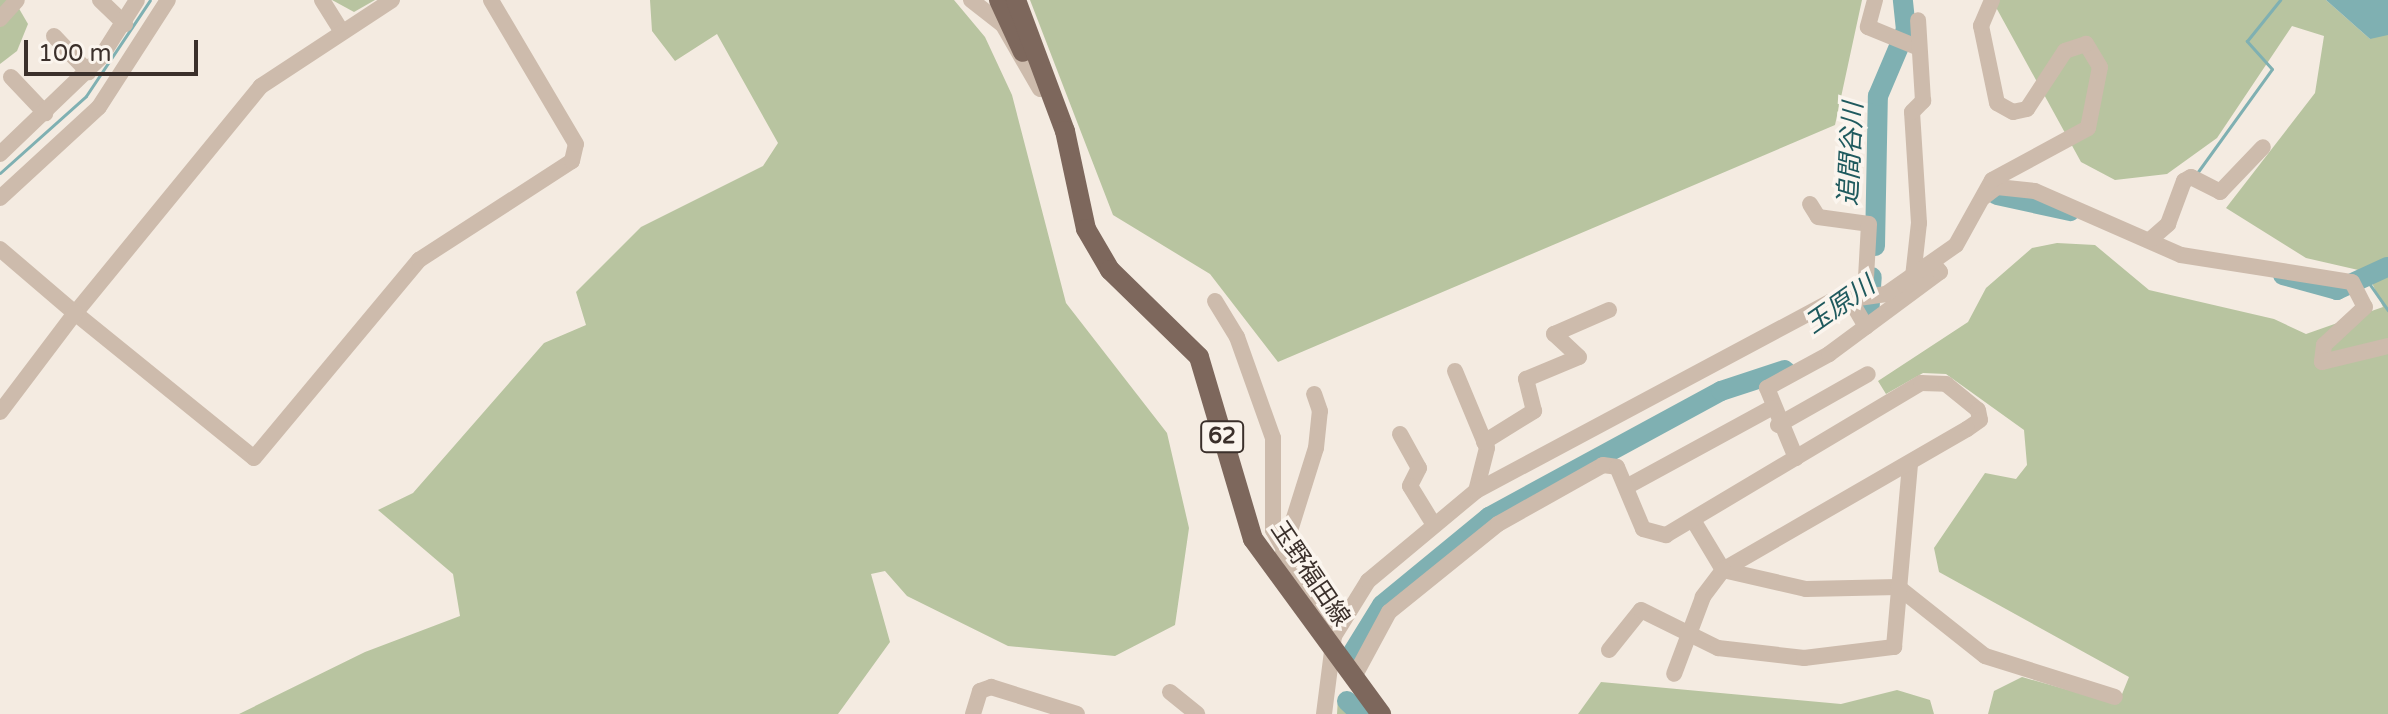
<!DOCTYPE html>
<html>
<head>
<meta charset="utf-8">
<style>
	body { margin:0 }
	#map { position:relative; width:2388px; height:714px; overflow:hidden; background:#f4ebe1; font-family:"Varela Round","Noto Sans JP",sans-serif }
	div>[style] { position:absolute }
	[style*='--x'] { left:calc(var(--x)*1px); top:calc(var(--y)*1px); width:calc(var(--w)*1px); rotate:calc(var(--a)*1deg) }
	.green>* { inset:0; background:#b8c4a0 }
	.water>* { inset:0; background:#7fb0b2 }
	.stream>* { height:3px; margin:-1.5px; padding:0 1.5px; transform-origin:1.5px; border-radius:1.5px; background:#7fb0b2 }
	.river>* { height:20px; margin:-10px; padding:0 10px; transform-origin:10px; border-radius:10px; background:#7fb0b2 }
	.minor>* { height:16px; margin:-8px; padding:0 8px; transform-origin:8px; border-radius:8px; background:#cdbbac }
	.major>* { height:20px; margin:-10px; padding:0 10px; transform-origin:10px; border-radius:10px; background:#7d675c }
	span { translate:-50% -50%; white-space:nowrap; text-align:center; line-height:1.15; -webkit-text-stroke:7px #fbf5ee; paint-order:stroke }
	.shield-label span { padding:2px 6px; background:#fbf5ee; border:2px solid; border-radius:6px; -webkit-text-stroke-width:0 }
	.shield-label { font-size:22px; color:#3b302b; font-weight:700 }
	.street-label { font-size:24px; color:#3b302b }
	.water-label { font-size:26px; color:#1f5a5e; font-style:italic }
	.scale { position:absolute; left:24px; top:40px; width:174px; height:36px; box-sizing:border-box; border:4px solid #3b302b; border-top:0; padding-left:10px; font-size:24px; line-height:28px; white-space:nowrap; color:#3b302b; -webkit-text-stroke:6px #fbf5ee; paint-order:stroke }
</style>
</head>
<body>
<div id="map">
	<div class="green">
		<div style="clip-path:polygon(0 0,14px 0,28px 24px,17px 51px,0 64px)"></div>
		<div style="clip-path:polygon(332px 0,375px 0,354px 12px)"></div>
		<div style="clip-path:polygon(650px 0,954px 0,985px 37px,1012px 95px,1066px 303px,1167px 433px,1189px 528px,1175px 625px,1115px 656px,1008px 646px,907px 596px,885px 571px,871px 574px,890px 642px,838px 714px,239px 714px,365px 652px,460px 616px,453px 574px,378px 510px,413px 493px,544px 343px,586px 325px,576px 292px,641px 227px,763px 166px,778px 143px,717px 34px,675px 61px,652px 31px)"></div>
		<div style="clip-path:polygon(1030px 0,1862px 0,1835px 125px,1278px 362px,1210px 274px,1113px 215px)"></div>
		<div style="clip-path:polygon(1992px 0,2326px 0,2370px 39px,2388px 12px,2388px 714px,1988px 714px,1994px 691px,2022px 677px,2118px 704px,2129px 677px,1939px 572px,1934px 548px,1985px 473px,2016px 479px,2027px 465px,2024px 430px,1946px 374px,1923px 373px,1886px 394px,1878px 381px,1968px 322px,1986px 288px,2032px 248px,2057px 243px,2095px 245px,2149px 290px,2274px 319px,2306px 334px,2383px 307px,2367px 272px,2306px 258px,2226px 208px,2315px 93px,2324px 36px,2292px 26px,2217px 138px,2167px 174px,2115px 180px,2081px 162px)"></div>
		<div style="clip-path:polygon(1601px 682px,1841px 704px,1897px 690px,1930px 700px,1934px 714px,1578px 714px)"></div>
		<div style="clip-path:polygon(1348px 694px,1358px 696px,1373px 714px,1337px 714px,1338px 697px)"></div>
	</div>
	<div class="water">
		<div style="clip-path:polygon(2326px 0,2388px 0,2388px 35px,2370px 39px)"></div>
	</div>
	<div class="stream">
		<div style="--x:0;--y:173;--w:115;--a:-41.8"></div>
		<div style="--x:86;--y:96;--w:115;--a:-56.3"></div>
		<div style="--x:2197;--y:173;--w:128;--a:-54.2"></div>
		<div style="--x:2272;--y:69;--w:38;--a:-132"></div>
		<div style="--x:2247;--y:41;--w:53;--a:-51.2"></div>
		<div style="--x:2366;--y:279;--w:38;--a:55"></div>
	</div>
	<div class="river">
		<div style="--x:1997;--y:195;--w:75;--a:12.4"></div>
		<div style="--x:1875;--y:246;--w:150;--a:-88.9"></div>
		<div style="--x:1878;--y:96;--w:72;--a:-67"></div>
		<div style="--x:1906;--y:30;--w:30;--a:-96"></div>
		<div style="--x:2283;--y:275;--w:56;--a:15.5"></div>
		<div style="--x:2337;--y:290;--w:55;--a:-24.7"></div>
		<div style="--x:1869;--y:316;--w:39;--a:-86"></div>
		<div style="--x:1353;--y:652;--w:55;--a:-58.3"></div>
		<div style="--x:1382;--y:605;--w:139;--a:-39.4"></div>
		<div style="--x:1489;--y:517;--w:264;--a:-28.5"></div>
		<div style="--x:1721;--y:391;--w:67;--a:-18.2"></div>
		<div style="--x:1347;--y:701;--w:19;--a:43"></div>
	</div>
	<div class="minor">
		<div style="--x:100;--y:0;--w:35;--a:44"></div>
		<div style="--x:322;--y:0;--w:36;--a:58"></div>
		<div style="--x:392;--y:0;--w:157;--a:146.7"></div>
		<div style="--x:261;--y:86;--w:293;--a:129.3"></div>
		<div style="--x:75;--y:313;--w:230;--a:39"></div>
		<div style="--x:254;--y:458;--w:258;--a:-50.2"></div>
		<div style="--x:419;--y:260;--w:182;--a:-32.9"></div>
		<div style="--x:572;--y:161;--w:17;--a:-77"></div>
		<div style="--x:576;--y:144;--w:167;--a:-120.6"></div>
		<div style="--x:971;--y:0;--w:41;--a:38"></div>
		<div style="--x:1003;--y:25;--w:74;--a:60"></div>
		<div style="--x:1875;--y:0;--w:28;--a:105"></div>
		<div style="--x:1868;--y:27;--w:55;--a:22.4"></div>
		<div style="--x:0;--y:19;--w:25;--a:-48"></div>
		<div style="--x:54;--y:36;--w:50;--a:46.6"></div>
		<div style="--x:11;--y:77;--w:50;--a:46.6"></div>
		<div style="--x:0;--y:154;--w:140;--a:-43.8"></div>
		<div style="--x:101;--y:57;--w:67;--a:-57.7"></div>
		<div style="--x:1984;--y:197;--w:16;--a:-38"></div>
		<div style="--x:1997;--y:187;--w:38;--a:6"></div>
		<div style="--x:2035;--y:191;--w:159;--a:23.7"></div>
		<div style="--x:2181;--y:255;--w:173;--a:9"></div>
		<div style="--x:2352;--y:282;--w:28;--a:63"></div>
		<div style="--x:2365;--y:307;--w:56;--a:137.2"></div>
		<div style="--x:2324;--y:345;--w:17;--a:97"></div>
		<div style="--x:2322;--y:362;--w:68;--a:-13.6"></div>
		<div style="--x:0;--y:198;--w:134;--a:-42.6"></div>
		<div style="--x:99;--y:107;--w:127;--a:-57.2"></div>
		<div style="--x:1810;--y:204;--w:15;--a:58"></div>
		<div style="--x:1818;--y:217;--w:51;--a:7.8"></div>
		<div style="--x:1869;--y:224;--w:53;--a:93.2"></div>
		<div style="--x:1866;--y:277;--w:31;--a:112"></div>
		<div style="--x:1854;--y:306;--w:24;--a:60"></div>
		<div style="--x:2151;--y:239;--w:23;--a:-41"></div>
		<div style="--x:2168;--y:224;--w:46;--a:-69.6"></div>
		<div style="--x:2184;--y:181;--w:8;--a:-30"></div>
		<div style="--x:2191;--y:177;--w:33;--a:27"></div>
		<div style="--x:2220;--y:192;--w:62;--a:-46.3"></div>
		<div style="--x:0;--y:249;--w:99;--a:40.5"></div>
		<div style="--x:75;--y:313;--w:124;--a:127.1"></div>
		<div style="--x:1913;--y:277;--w:54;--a:-83.7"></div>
		<div style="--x:1919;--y:223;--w:111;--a:-93.6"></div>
		<div style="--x:1912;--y:112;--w:16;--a:-45"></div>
		<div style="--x:1923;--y:101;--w:81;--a:-93.5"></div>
		<div style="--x:1215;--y:301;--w:42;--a:58.6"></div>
		<div style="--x:1237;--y:337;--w:107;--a:70.4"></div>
		<div style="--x:1273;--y:438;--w:92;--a:90"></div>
		<div style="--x:1273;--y:530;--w:122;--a:60.1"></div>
		<div style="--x:1455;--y:371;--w:83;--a:67.4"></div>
		<div style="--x:1487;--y:448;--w:44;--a:104.3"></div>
		<div style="--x:1778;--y:425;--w:103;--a:-29.5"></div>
		<div style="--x:1400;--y:434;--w:39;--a:61"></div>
		<div style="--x:1419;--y:468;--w:20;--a:117"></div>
		<div style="--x:1410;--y:486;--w:46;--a:58.4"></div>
		<div style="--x:1484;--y:442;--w:59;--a:-31.8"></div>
		<div style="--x:1534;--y:411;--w:33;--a:-104"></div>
		<div style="--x:1526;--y:379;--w:57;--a:-22.5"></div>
		<div style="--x:1579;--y:357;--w:34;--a:-137"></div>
		<div style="--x:1554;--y:334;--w:60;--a:-23.6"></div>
		<div style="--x:1796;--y:458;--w:76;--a:-112.5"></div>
		<div style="--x:1767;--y:388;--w:71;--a:-28.7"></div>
		<div style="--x:1829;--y:354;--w:138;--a:-36.5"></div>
		<div style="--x:1940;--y:272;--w:11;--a:-128"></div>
		<div style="--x:1628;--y:486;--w:163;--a:-28.6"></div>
		<div style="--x:1693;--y:520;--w:58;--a:59"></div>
		<div style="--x:1723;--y:570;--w:85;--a:12.9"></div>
		<div style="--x:1806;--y:589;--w:92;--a:-1.2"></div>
		<div style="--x:1898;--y:587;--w:111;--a:38.4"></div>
		<div style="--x:1985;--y:656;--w:136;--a:17.5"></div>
		<div style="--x:1283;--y:553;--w:110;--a:-72.6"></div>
		<div style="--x:1316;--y:448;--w:37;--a:-84"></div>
		<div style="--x:1320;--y:411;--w:18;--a:-109"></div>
		<div style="--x:1609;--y:650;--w:51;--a:-51.3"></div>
		<div style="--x:1641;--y:610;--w:86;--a:26.3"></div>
		<div style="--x:1718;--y:648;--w:87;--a:6.6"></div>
		<div style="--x:1804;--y:658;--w:91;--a:-7"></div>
		<div style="--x:1894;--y:647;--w:184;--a:-85"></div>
		<div style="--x:1354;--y:677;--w:74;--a:-61.7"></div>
		<div style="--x:1389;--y:612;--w:140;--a:-38.9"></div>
		<div style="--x:1498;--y:524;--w:120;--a:-29.3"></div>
		<div style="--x:1603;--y:465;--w:14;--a:8"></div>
		<div style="--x:1617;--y:467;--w:67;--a:67.2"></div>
		<div style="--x:1643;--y:529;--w:24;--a:15"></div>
		<div style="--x:1666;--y:535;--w:297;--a:-30.8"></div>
		<div style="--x:1921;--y:383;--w:25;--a:2"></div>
		<div style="--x:1946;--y:384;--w:41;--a:39.1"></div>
		<div style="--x:1978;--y:410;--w:10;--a:79"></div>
		<div style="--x:1980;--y:420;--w:16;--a:145"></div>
		<div style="--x:1967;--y:429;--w:282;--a:150"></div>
		<div style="--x:1723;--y:570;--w:34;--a:127"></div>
		<div style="--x:1703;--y:597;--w:82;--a:110.6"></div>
		<div style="--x:1170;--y:692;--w:35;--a:39"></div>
		<div style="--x:973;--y:714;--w:24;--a:-73"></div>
		<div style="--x:980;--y:691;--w:12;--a:-20"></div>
		<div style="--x:991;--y:687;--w:90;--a:17.4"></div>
		<div style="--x:1324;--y:714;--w:79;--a:-82.7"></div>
		<div style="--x:1334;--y:636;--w:65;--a:-58.3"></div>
		<div style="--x:1368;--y:581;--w:141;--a:-39.8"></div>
		<div style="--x:1476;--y:491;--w:401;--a:-28.1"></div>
		<div style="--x:1830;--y:302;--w:57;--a:-8.1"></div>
		<div style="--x:1886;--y:294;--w:85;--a:-35"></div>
		<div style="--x:1956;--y:245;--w:74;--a:-61"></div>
		<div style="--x:1992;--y:180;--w:109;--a:-28.4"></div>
		<div style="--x:2088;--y:128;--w:62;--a:-78.9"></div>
		<div style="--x:2100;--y:67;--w:27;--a:-121"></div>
		<div style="--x:2086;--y:44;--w:22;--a:162"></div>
		<div style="--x:2065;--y:51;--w:69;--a:123.2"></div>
		<div style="--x:2027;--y:109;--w:14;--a:168"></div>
		<div style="--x:2013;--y:112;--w:18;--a:-151"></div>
		<div style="--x:1997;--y:103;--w:79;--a:-101.7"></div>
		<div style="--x:1981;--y:26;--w:28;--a:-67"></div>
	</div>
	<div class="major">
		<div style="--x:999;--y:0;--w:57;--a:65.2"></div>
		<div style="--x:1016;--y:0;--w:140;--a:69.5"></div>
		<div style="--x:1065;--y:131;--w:100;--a:77.9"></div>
		<div style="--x:1086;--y:229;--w:48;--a:59.7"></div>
		<div style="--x:1110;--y:270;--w:124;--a:44.3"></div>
		<div style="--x:1199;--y:357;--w:190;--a:73.5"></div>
		<div style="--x:1253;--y:539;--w:217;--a:53.8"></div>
	</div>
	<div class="shield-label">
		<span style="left:1222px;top:437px">62</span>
	</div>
	<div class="street-label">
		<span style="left:1310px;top:574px;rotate:56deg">玉野福田線</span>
	</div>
	<div class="water-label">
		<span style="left:1851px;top:154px;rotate:-87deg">追間谷川</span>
		<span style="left:1840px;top:305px;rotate:-35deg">玉原川</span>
	</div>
	<div class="scale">100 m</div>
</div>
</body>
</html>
